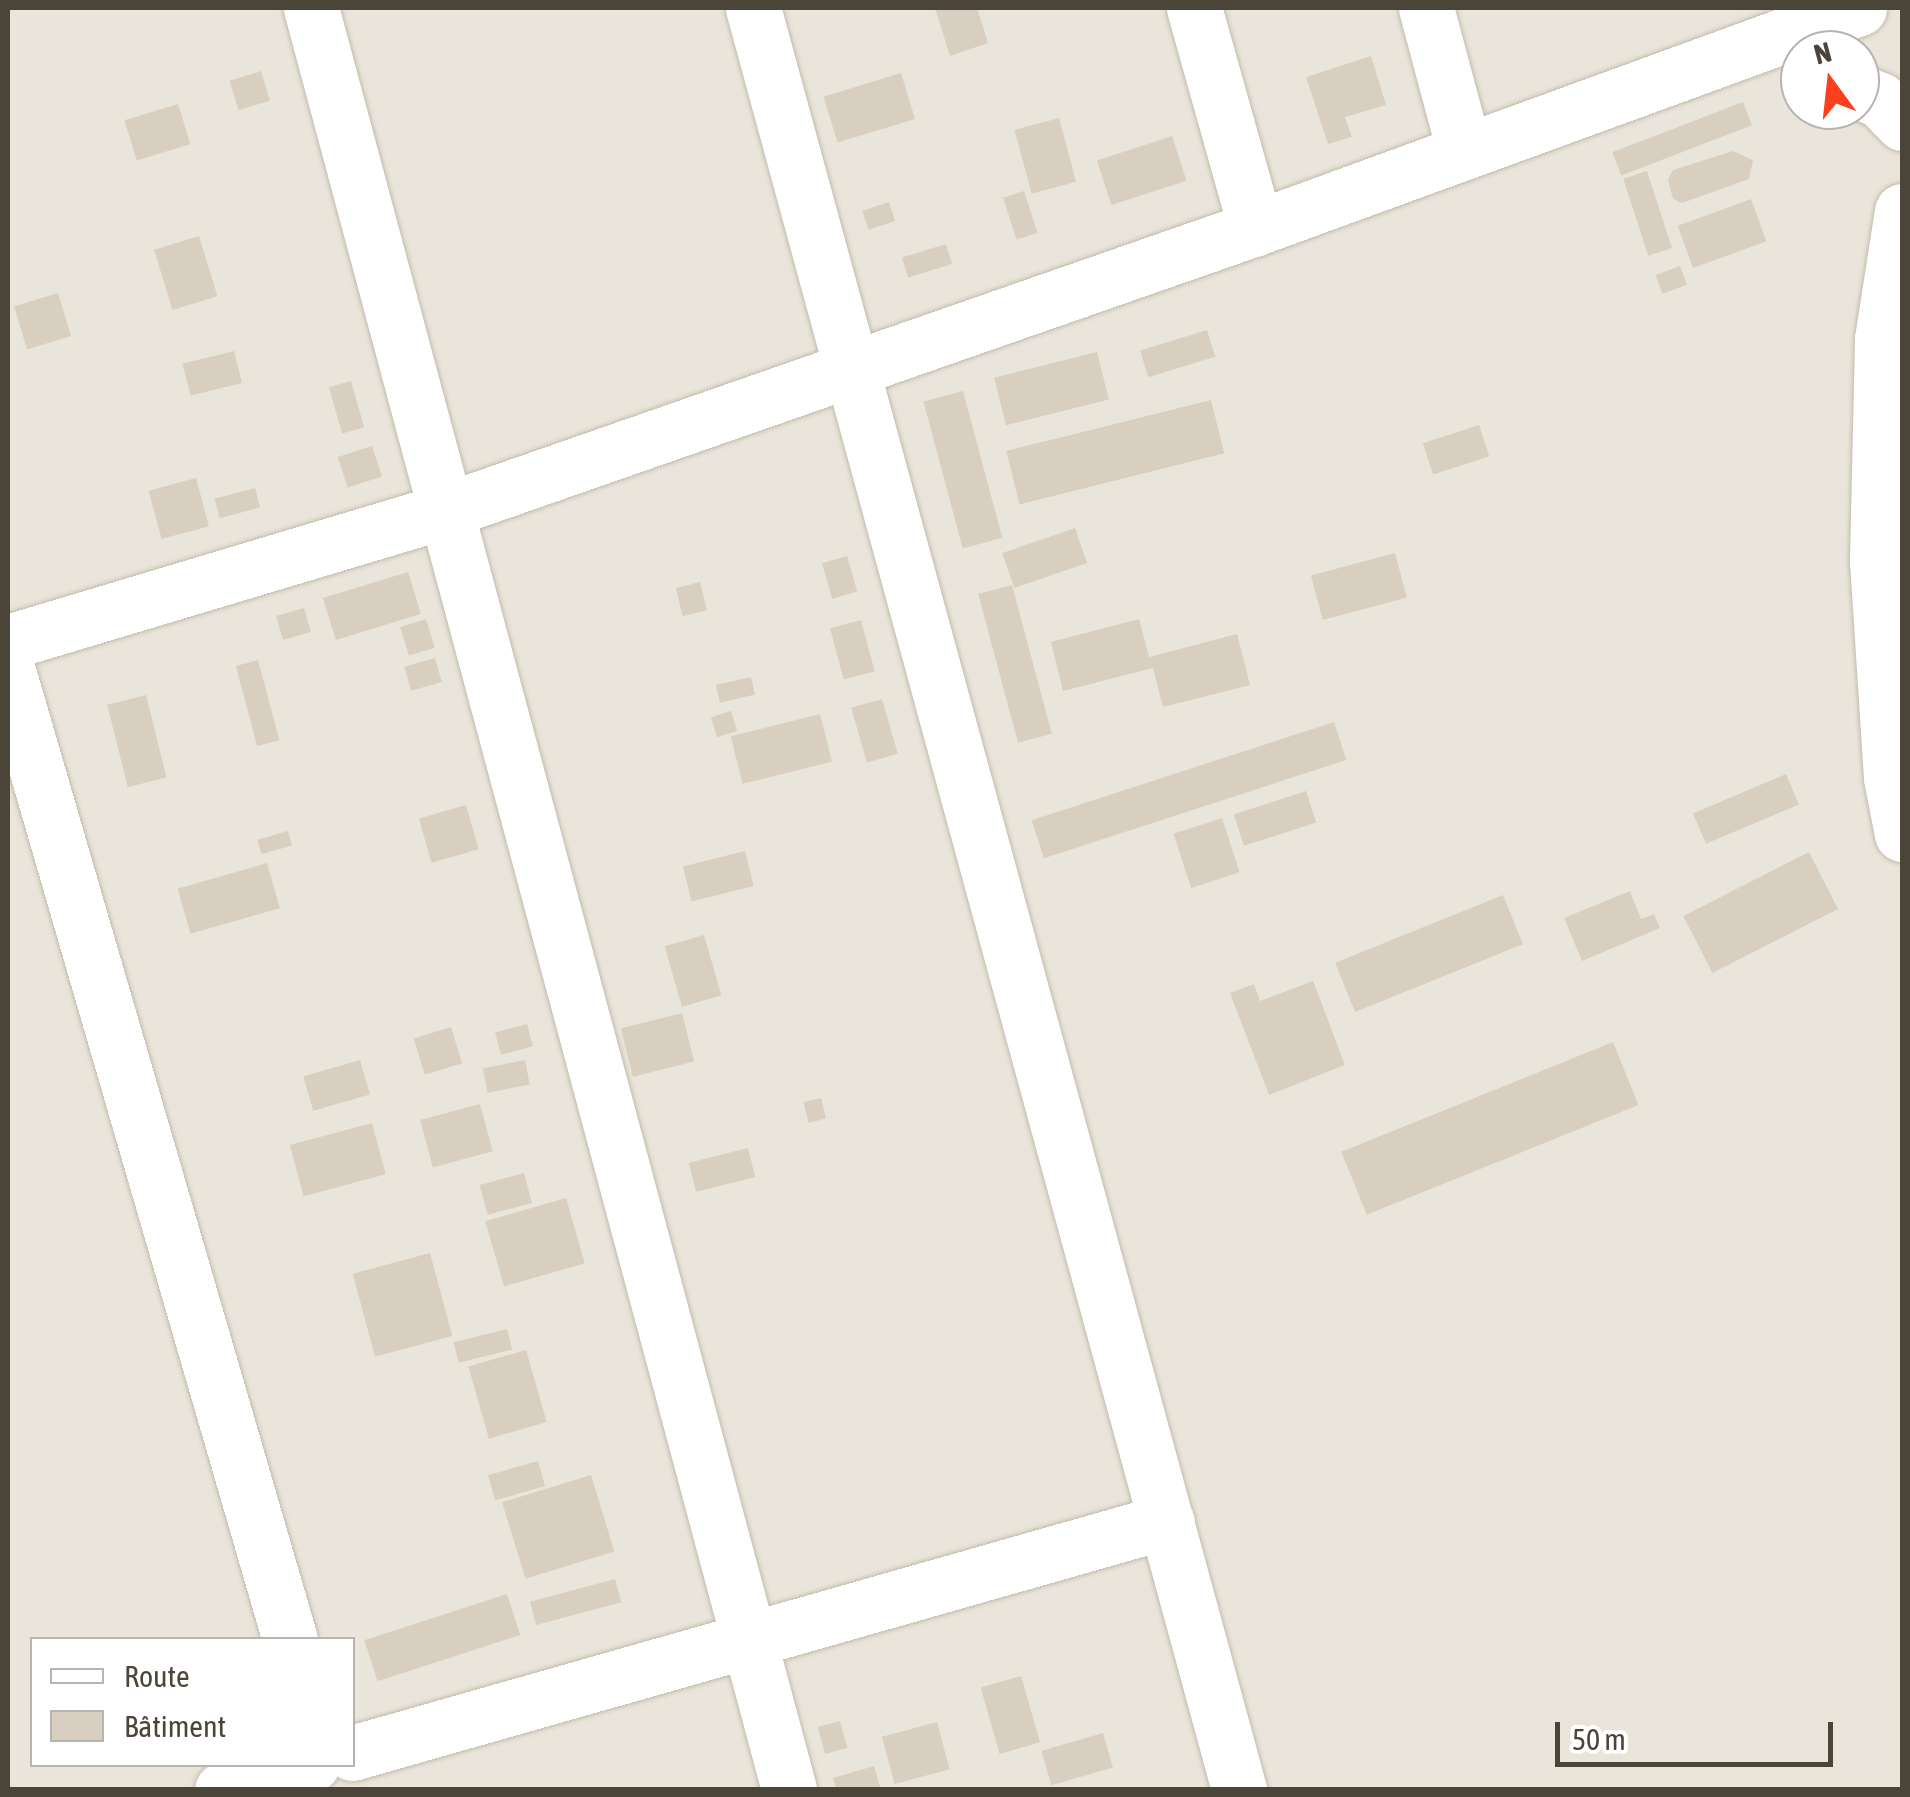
<!DOCTYPE html>
<html>
<head>
<meta charset="utf-8">
<style>
	body { margin:0 }
	#map { position:relative; width:1910px; height:1797px; overflow:hidden; background:#f6f3ec; font-family:"Asap Condensed",sans-serif }
	div>[style] { position:absolute }
	[style*='--x'] { left:calc(var(--x)*1px); top:calc(var(--y)*1px); width:calc(var(--w)*1px); rotate:calc(var(--a)*1deg) }
	.residential>* { inset:0; background:#eae5da }
	.building>* { inset:0; background:#d8cfc1; transform-origin:0 0 }
	.roads { filter:drop-shadow(0 0 2px #c2bbae) drop-shadow(0 0 2px #c2bbae) }
	.minor>* { height:55px; margin:-27.5px; padding:0 27.5px; transform-origin:27.5px; border-radius:27.5px; background:#fff }
	span { translate:-50% -50%; white-space:nowrap; text-align:center; line-height:1.15; -webkit-text-stroke:10px #fff; paint-order:stroke }
	.frame { position:absolute; inset:0; border:10px solid #4b4439; pointer-events:none }
	.legend { position:absolute; left:30px; top:1637px; width:325px; height:130px; box-sizing:border-box; background:#fff; border:2px solid #b7b4b0; margin:0; padding:12px 18px; list-style:none; font-size:30px; color:#4b4439 }
	.legend li { display:flex; align-items:center; gap:20px; height:50px }
	.legend b { width:50px; border:2px solid #b7b4b0 }
	.north { position:absolute; left:1780px; top:30px; width:100px; height:100px; box-sizing:border-box; background:#fff; border:2px solid #b7b4b0; border-radius:50%; rotate:345deg; font-size:28px; font-weight:700; line-height:40px; text-align:center; color:#4b4439 }
	.north::after { content:''; display:block; margin:auto; width:35px; height:45px; background:#fc3f1d; clip-path:polygon(50% 0,100% 100%,50% 72%,0 100%) }
	.scale { position:absolute; left:1555px; top:1722px; width:278px; height:45px; box-sizing:border-box; border:5px solid #4b4439; border-top:0; padding-left:12px; font-size:30px; line-height:35px; white-space:nowrap; color:#4b4439; -webkit-text-stroke:8px #fff; paint-order:stroke }
</style>
</head>
<body>
<div id="map">
	<div class="residential">
		<div style="clip-path:polygon(evenodd,8px 8px,1902px 8px,1902px 1789px,8px 1789px,8px 8px,1800px 50px,1860px 50px,1860px 110px,1800px 110px,1800px 50px,8px 8px,32px 1640px,352px 1640px,352px 1764px,32px 1764px,32px 1640px)"></div>
	</div>
	<div class="building">
		<div style="clip-path:polygon(935px 8px,977px 8px,988px 43px,950px 56px)"></div>
		<div style="clip-path:polygon(1371px 56px,1386px 105px,1345px 117px,1352px 137px,1328px 144px,1306px 77px)"></div>
		<div style="left:261px;top:71px;width:31px;height:33px;rotate:73deg"></div>
		<div style="left:901px;top:73px;width:48px;height:81px;rotate:73deg"></div>
		<div style="left:1743px;top:102px;width:25px;height:140px;rotate:69deg"></div>
		<div style="left:178px;top:104px;width:42px;height:56px;rotate:73deg"></div>
		<div style="left:1059px;top:118px;width:66px;height:46px;rotate:75deg"></div>
		<div style="left:1172px;top:136px;width:47px;height:79px;rotate:72deg"></div>
		<div style="clip-path:polygon(1733px 151px,1753px 160px,1749px 179px,1682px 203px,1673px 199px,1668px 180px,1673px 170px)"></div>
		<div style="left:1647px;top:171px;width:81px;height:25px;rotate:72deg"></div>
		<div style="left:1024px;top:191px;width:44px;height:22px;rotate:72deg"></div>
		<div style="left:1751px;top:199px;width:45px;height:78px;rotate:70deg"></div>
		<div style="left:889px;top:202px;width:20px;height:28px;rotate:72deg"></div>
		<div style="left:199px;top:236px;width:63px;height:47px;rotate:73deg"></div>
		<div style="left:946px;top:244px;width:21px;height:46px;rotate:73deg"></div>
		<div style="left:1680px;top:266px;width:20px;height:26px;rotate:70deg"></div>
		<div style="left:58px;top:293px;width:45px;height:46px;rotate:73deg"></div>
		<div style="left:1207px;top:330px;width:28px;height:70px;rotate:73deg"></div>
		<div style="left:234px;top:351px;width:33px;height:53px;rotate:76deg"></div>
		<div style="left:1097px;top:352px;width:49px;height:106px;rotate:76deg"></div>
		<div style="left:351px;top:381px;width:48px;height:23px;rotate:74deg"></div>
		<div style="left:963px;top:391px;width:152px;height:41px;rotate:75deg"></div>
		<div style="left:1211px;top:400px;width:55px;height:211px;rotate:76deg"></div>
		<div style="left:1479px;top:425px;width:33px;height:59px;rotate:72deg"></div>
		<div style="left:372px;top:446px;width:32px;height:36px;rotate:72deg"></div>
		<div style="left:196px;top:478px;width:50px;height:49px;rotate:75deg"></div>
		<div style="left:255px;top:488px;width:20px;height:42px;rotate:75deg"></div>
		<div style="left:1075px;top:528px;width:37px;height:77px;rotate:71deg"></div>
		<div style="left:1395px;top:553px;width:46px;height:87px;rotate:75deg"></div>
		<div style="left:847px;top:556px;width:37px;height:26px;rotate:74deg"></div>
		<div style="left:408px;top:572px;width:44px;height:89px;rotate:73deg"></div>
		<div style="left:700px;top:582px;width:29px;height:25px;rotate:76deg"></div>
		<div style="left:1012px;top:585px;width:154px;height:35px;rotate:75deg"></div>
		<div style="left:304px;top:608px;width:25px;height:29px;rotate:74deg"></div>
		<div style="left:426px;top:619px;width:30px;height:27px;rotate:73deg"></div>
		<div style="clip-path:polygon(1139px 619px,1149px 657px,1237px 634px,1250px 685px,1163px 707px,1153px 668px,1063px 691px,1051px 642px)"></div>
		<div style="left:861px;top:620px;width:53px;height:32px;rotate:75deg"></div>
		<div style="left:435px;top:658px;width:25px;height:32px;rotate:74deg"></div>
		<div style="left:258px;top:660px;width:83px;height:23px;rotate:75deg"></div>
		<div style="left:751px;top:677px;width:18px;height:36px;rotate:77deg"></div>
		<div style="left:146px;top:695px;width:85px;height:40px;rotate:76deg"></div>
		<div style="left:882px;top:699px;width:57px;height:32px;rotate:74deg"></div>
		<div style="left:731px;top:711px;width:21px;height:21px;rotate:73deg"></div>
		<div style="left:820px;top:714px;width:49px;height:92px;rotate:76deg"></div>
		<div style="left:1334px;top:722px;width:40px;height:318px;rotate:72deg"></div>
		<div style="left:1786px;top:774px;width:33px;height:101px;rotate:67deg"></div>
		<div style="left:1306px;top:791px;width:33px;height:76px;rotate:72deg"></div>
		<div style="left:466px;top:805px;width:46px;height:49px;rotate:74deg"></div>
		<div style="left:1222px;top:818px;width:57px;height:51px;rotate:72deg"></div>
		<div style="left:288px;top:831px;width:15px;height:32px;rotate:74deg"></div>
		<div style="left:745px;top:851px;width:36px;height:64px;rotate:76deg"></div>
		<div style="left:1809px;top:852px;width:64px;height:141px;rotate:63deg"></div>
		<div style="left:267px;top:863px;width:47px;height:93px;rotate:74deg"></div>
		<div style="clip-path:polygon(1630px 891px,1641px 919px,1654px 914px,1660px 928px,1582px 961px,1564px 918px)"></div>
		<div style="left:1503px;top:895px;width:53px;height:181px;rotate:68deg"></div>
		<div style="left:704px;top:935px;width:63px;height:41px;rotate:74deg"></div>
		<div style="clip-path:polygon(1313px 981px,1345px 1065px,1269px 1095px,1230px 993px,1254px 984px,1260px 1001px)"></div>
		<div style="left:682px;top:1013px;width:50px;height:63px;rotate:76deg"></div>
		<div style="left:527px;top:1024px;width:23px;height:33px;rotate:75deg"></div>
		<div style="left:451px;top:1027px;width:38px;height:39px;rotate:73deg"></div>
		<div style="left:1613px;top:1042px;width:68px;height:293px;rotate:68deg"></div>
		<div style="left:360px;top:1060px;width:36px;height:59px;rotate:74deg"></div>
		<div style="left:525px;top:1060px;width:25px;height:43px;rotate:79deg"></div>
		<div style="left:821px;top:1098px;width:21px;height:18px;rotate:76deg"></div>
		<div style="left:480px;top:1104px;width:49px;height:62px;rotate:75deg"></div>
		<div style="left:372px;top:1123px;width:53px;height:85px;rotate:75deg"></div>
		<div style="left:748px;top:1148px;width:30px;height:61px;rotate:76deg"></div>
		<div style="left:524px;top:1173px;width:31px;height:46px;rotate:75deg"></div>
		<div style="left:566px;top:1198px;width:68px;height:84px;rotate:74deg"></div>
		<div style="left:430px;top:1253px;width:86px;height:80px;rotate:75deg"></div>
		<div style="left:507px;top:1329px;width:21px;height:55px;rotate:76deg"></div>
		<div style="left:526px;top:1350px;width:75px;height:60px;rotate:74deg"></div>
		<div style="left:538px;top:1461px;width:26px;height:52px;rotate:74deg"></div>
		<div style="left:591px;top:1475px;width:80px;height:93px;rotate:73deg"></div>
		<div style="left:615px;top:1579px;width:24px;height:88px;rotate:75deg"></div>
		<div style="left:507px;top:1594px;width:43px;height:150px;rotate:72deg"></div>
		<div style="left:1021px;top:1676px;width:69px;height:42px;rotate:74deg"></div>
		<div style="left:840px;top:1721px;width:28px;height:23px;rotate:75deg"></div>
		<div style="left:937px;top:1722px;width:49px;height:57px;rotate:75deg"></div>
		<div style="left:1103px;top:1733px;width:36px;height:64px;rotate:74deg"></div>
		<div style="clip-path:polygon(874px 1766px,881px 1790px,837px 1790px,833px 1778px)"></div>
	</div>
	<div class="roads">
		<div class="minor">
			<div style="--x:311;--y:8;--w:1845;--a:74.98"></div>
			<div style="--x:753;--y:8;--w:1847;--a:74.74"></div>
			<div style="--x:1194;--y:8;--w:229;--a:74.3"></div>
			<div style="--x:1426;--y:8;--w:147;--a:75"></div>
			<div style="--x:1860;--y:92;--w:22;--a:22"></div>
			<div style="--x:1880;--y:100;--w:32;--a:46"></div>
			<div style="--x:1902;--y:211;--w:130;--a:98.9"></div>
			<div style="--x:1882;--y:339;--w:222;--a:91.3"></div>
			<div style="--x:1877;--y:561;--w:217;--a:86.3"></div>
			<div style="--x:1891;--y:778;--w:57;--a:78.9"></div>
			<div style="--x:8;--y:642;--w:462;--a:-16.7"></div>
			<div style="--x:450;--y:509;--w:854;--a:-19.22"></div>
			<div style="--x:1256;--y:228;--w:642;--a:-20.04"></div>
			<div style="--x:8;--y:671;--w:1009;--a:73.77"></div>
			<div style="--x:352;--y:1753;--w:847;--a:-15.89"></div>
			<div style="--x:222;--y:1790;--w:94;--a:-16.1"></div>
		</div>
	</div>
	<div class="frame"></div>
	<ul class="legend">
	<li><b style="height:12px;background:#fff"></b>Route</li>
	<li><b style="height:28px;background:#d8cfc1"></b>Bâtiment</li>
	</ul>
	<div class="north">N</div>
	<div class="scale">50 m</div>
</div>
</body>
</html>
